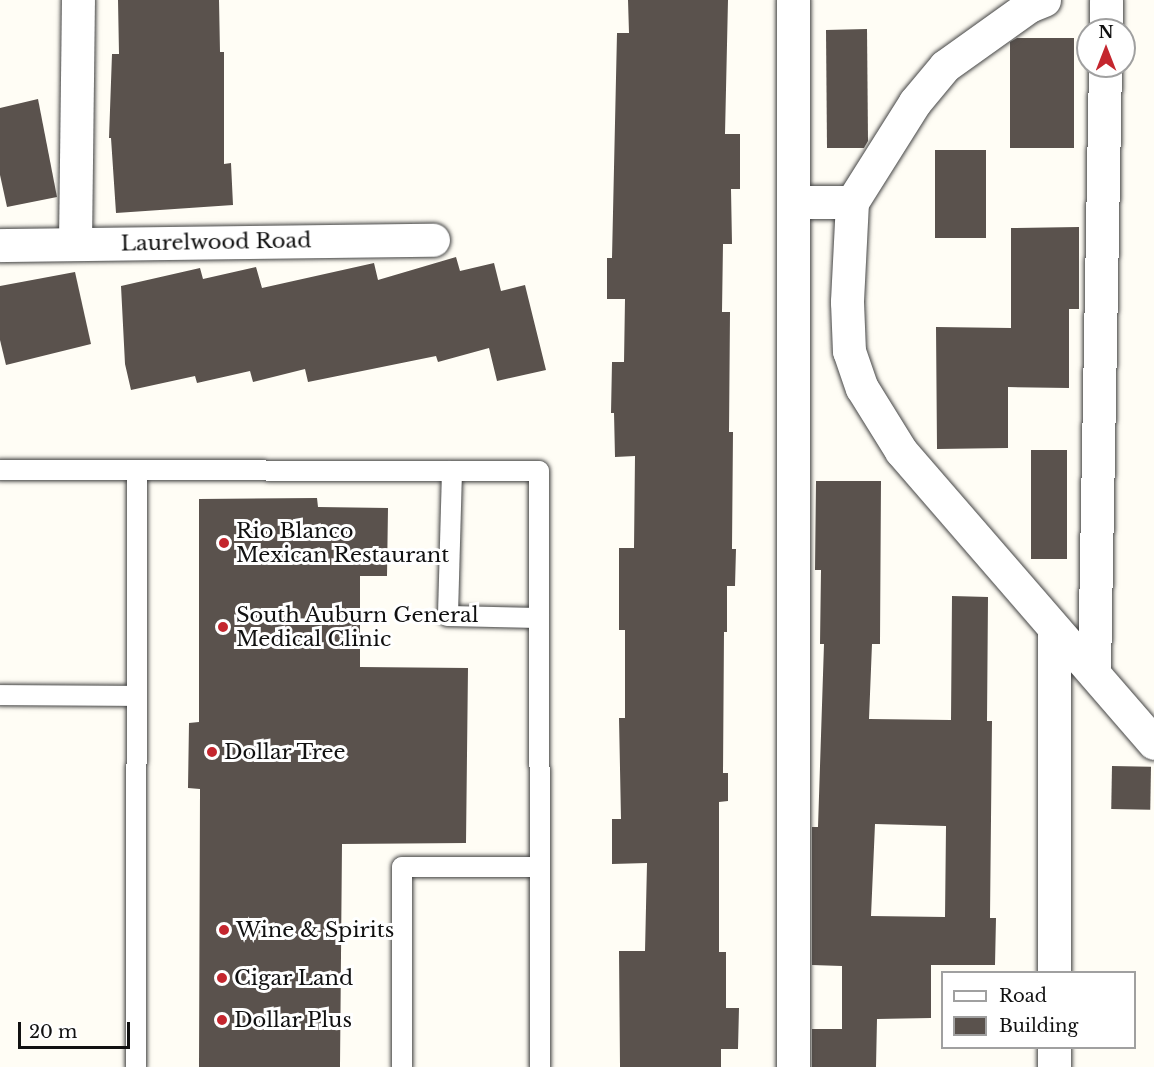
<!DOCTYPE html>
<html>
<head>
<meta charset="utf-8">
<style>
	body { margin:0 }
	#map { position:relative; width:1154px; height:1067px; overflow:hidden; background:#fffdf5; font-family:"Libre Baskerville",serif }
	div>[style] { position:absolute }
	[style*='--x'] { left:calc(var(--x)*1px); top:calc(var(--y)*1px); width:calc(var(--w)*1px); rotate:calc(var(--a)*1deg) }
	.building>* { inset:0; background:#5a524d; transform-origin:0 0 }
	.roads { filter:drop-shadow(0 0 2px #444) drop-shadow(0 0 2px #444) }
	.service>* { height:20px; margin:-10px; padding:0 10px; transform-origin:10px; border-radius:10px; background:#fff }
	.minor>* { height:33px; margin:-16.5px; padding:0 16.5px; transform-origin:16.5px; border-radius:16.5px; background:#fff }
	.dots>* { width:16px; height:16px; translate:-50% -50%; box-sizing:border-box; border:3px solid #fff; border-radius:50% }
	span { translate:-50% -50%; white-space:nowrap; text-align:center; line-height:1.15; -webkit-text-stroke:6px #fff; paint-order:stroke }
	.street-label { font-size:21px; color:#111 }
	.poi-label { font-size:21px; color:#111 }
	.left { translate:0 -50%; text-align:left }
	.legend { position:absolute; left:941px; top:971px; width:195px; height:78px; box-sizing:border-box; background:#fff; border:2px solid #a0a0a0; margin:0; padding:8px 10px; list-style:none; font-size:18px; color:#111 }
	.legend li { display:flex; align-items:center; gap:12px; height:30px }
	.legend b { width:30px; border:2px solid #a0a0a0 }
	.north { position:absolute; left:1076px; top:18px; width:60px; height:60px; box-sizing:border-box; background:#fff; border:2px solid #a0a0a0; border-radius:50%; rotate:0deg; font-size:16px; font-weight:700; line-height:24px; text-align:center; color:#111 }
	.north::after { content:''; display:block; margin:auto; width:21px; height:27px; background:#c4262e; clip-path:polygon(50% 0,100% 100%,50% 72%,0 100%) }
	.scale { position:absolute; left:18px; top:1022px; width:112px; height:27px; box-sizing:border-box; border:3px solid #111; border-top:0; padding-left:8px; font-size:18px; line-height:21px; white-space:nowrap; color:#111; -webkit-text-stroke:4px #fff; paint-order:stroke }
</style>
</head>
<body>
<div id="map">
	<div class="building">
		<div style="clip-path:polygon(118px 0,219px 0,220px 52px,224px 52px,224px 164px,231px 163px,233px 205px,116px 213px,111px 138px,109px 138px,112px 54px,119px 54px)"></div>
		<div style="clip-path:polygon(628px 0,728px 0,725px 134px,740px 134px,740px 189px,731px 189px,732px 244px,723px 244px,722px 312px,730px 312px,729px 432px,733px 432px,732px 549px,736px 549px,735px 586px,727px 586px,727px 632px,724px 632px,723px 773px,728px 773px,728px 801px,719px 802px,719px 952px,726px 952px,726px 1008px,739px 1008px,738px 1049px,721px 1049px,721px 1067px,620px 1067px,619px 951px,645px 951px,647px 863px,612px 864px,612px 819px,621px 819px,619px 718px,625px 718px,625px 630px,619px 630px,619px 548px,634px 548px,635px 456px,615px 457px,614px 413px,611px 413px,612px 362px,624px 362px,625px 299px,607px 299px,607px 258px,612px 258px,617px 33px,629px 33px)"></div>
		<div style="clip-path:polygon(867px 29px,868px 141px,864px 148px,827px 148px,826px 30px)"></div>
		<div style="clip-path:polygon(1017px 38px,1074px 38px,1074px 148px,1010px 148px,1010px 42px)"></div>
		<div style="clip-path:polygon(38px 99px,57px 197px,7px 207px,0 175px,0 108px)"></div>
		<div style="left:935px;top:150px;width:51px;height:88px"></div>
		<div style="clip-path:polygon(1079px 227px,1079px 309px,1069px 309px,1069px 388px,1008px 387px,1008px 448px,937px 449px,936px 327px,1011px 328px,1011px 228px)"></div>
		<div style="clip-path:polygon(456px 257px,460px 271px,494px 263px,501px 291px,525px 285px,546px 370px,497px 381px,489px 348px,438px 362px,436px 356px,308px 382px,305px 369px,253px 382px,250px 371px,197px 383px,195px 376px,131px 390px,125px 364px,121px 286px,200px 268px,203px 279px,256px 267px,262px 288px,374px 263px,378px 280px)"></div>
		<div style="clip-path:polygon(75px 272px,91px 344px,6px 365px,0 340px,0 286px)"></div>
		<div style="left:1031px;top:450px;width:36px;height:109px"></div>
		<div style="clip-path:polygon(evenodd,816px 481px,881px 481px,880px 644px,872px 644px,869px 719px,951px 720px,952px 596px,988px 597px,987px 721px,992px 721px,990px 918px,996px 918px,995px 965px,931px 965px,931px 1018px,877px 1019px,876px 1067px,812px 1067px,812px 1029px,842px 1029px,842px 966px,812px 965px,812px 827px,818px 827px,824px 644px,820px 644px,821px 570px,815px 570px,816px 481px,875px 824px,946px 826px,945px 917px,871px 916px,875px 824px)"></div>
		<div style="clip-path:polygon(317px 498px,318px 507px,388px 508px,387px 576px,360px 576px,360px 667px,468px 668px,466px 843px,342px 844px,340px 1067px,199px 1067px,200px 789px,188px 788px,189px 723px,199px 722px,199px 499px)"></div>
		<div style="left:1112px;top:766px;width:39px;height:43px;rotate:1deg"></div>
	</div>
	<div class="roads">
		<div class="service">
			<div style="--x:0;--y:470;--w:539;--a:0.11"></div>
			<div style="--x:539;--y:471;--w:596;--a:89.9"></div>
			<div style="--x:452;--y:471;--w:145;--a:91.6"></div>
			<div style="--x:448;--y:616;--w:91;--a:1.3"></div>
			<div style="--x:0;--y:695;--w:137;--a:0.4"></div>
			<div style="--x:136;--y:1067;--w:597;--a:-89.9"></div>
			<div style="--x:402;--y:1067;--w:200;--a:-90"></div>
			<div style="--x:402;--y:867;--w:138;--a:0"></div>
		</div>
		<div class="minor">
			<div style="--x:793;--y:0;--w:1067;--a:90"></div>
			<div style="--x:1044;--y:0;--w:16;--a:158"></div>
			<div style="--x:1029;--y:6;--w:103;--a:144.5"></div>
			<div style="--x:945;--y:66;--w:47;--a:129.8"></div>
			<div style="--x:915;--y:102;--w:118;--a:122.2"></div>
			<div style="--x:852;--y:202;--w:100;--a:92.9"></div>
			<div style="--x:847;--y:302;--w:49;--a:87.7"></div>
			<div style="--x:849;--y:351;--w:39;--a:71"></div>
			<div style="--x:862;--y:388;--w:74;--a:58.2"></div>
			<div style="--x:901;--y:451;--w:386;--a:49.1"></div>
			<div style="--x:1106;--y:30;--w:30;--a:-90"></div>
			<div style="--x:794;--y:202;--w:58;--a:0"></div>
			<div style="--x:75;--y:243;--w:243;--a:-89.3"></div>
			<div style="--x:0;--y:245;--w:433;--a:-0.7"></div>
			<div style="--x:1094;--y:671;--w:605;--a:-88.96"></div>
			<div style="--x:1054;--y:972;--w:343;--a:-90"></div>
			<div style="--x:1054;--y:1067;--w:19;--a:-90"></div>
		</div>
	</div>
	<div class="dots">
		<div style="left:224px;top:543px;background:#c4262e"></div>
		<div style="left:223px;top:627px;background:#c4262e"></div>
		<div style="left:212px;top:752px;background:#c4262e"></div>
		<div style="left:224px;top:930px;background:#c4262e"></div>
		<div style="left:222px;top:978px;background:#c4262e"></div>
		<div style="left:222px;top:1020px;background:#c4262e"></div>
	</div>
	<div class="street-label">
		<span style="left:216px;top:242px;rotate:-1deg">Laurelwood Road</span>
	</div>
	<div class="poi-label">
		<span class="left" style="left:236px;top:543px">Rio Blanco<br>Mexican Restaurant</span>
		<span class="left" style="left:236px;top:627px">South Auburn General<br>Medical Clinic</span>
		<span class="left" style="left:224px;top:752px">Dollar Tree</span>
		<span class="left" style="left:236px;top:930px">Wine &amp; Spirits</span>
		<span class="left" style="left:234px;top:978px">Cigar Land</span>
		<span class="left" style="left:234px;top:1020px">Dollar Plus</span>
	</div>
	<ul class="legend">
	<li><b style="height:8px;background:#fff"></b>Road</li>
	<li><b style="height:16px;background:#5a524d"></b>Building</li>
	</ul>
	<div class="north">N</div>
	<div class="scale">20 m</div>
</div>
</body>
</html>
